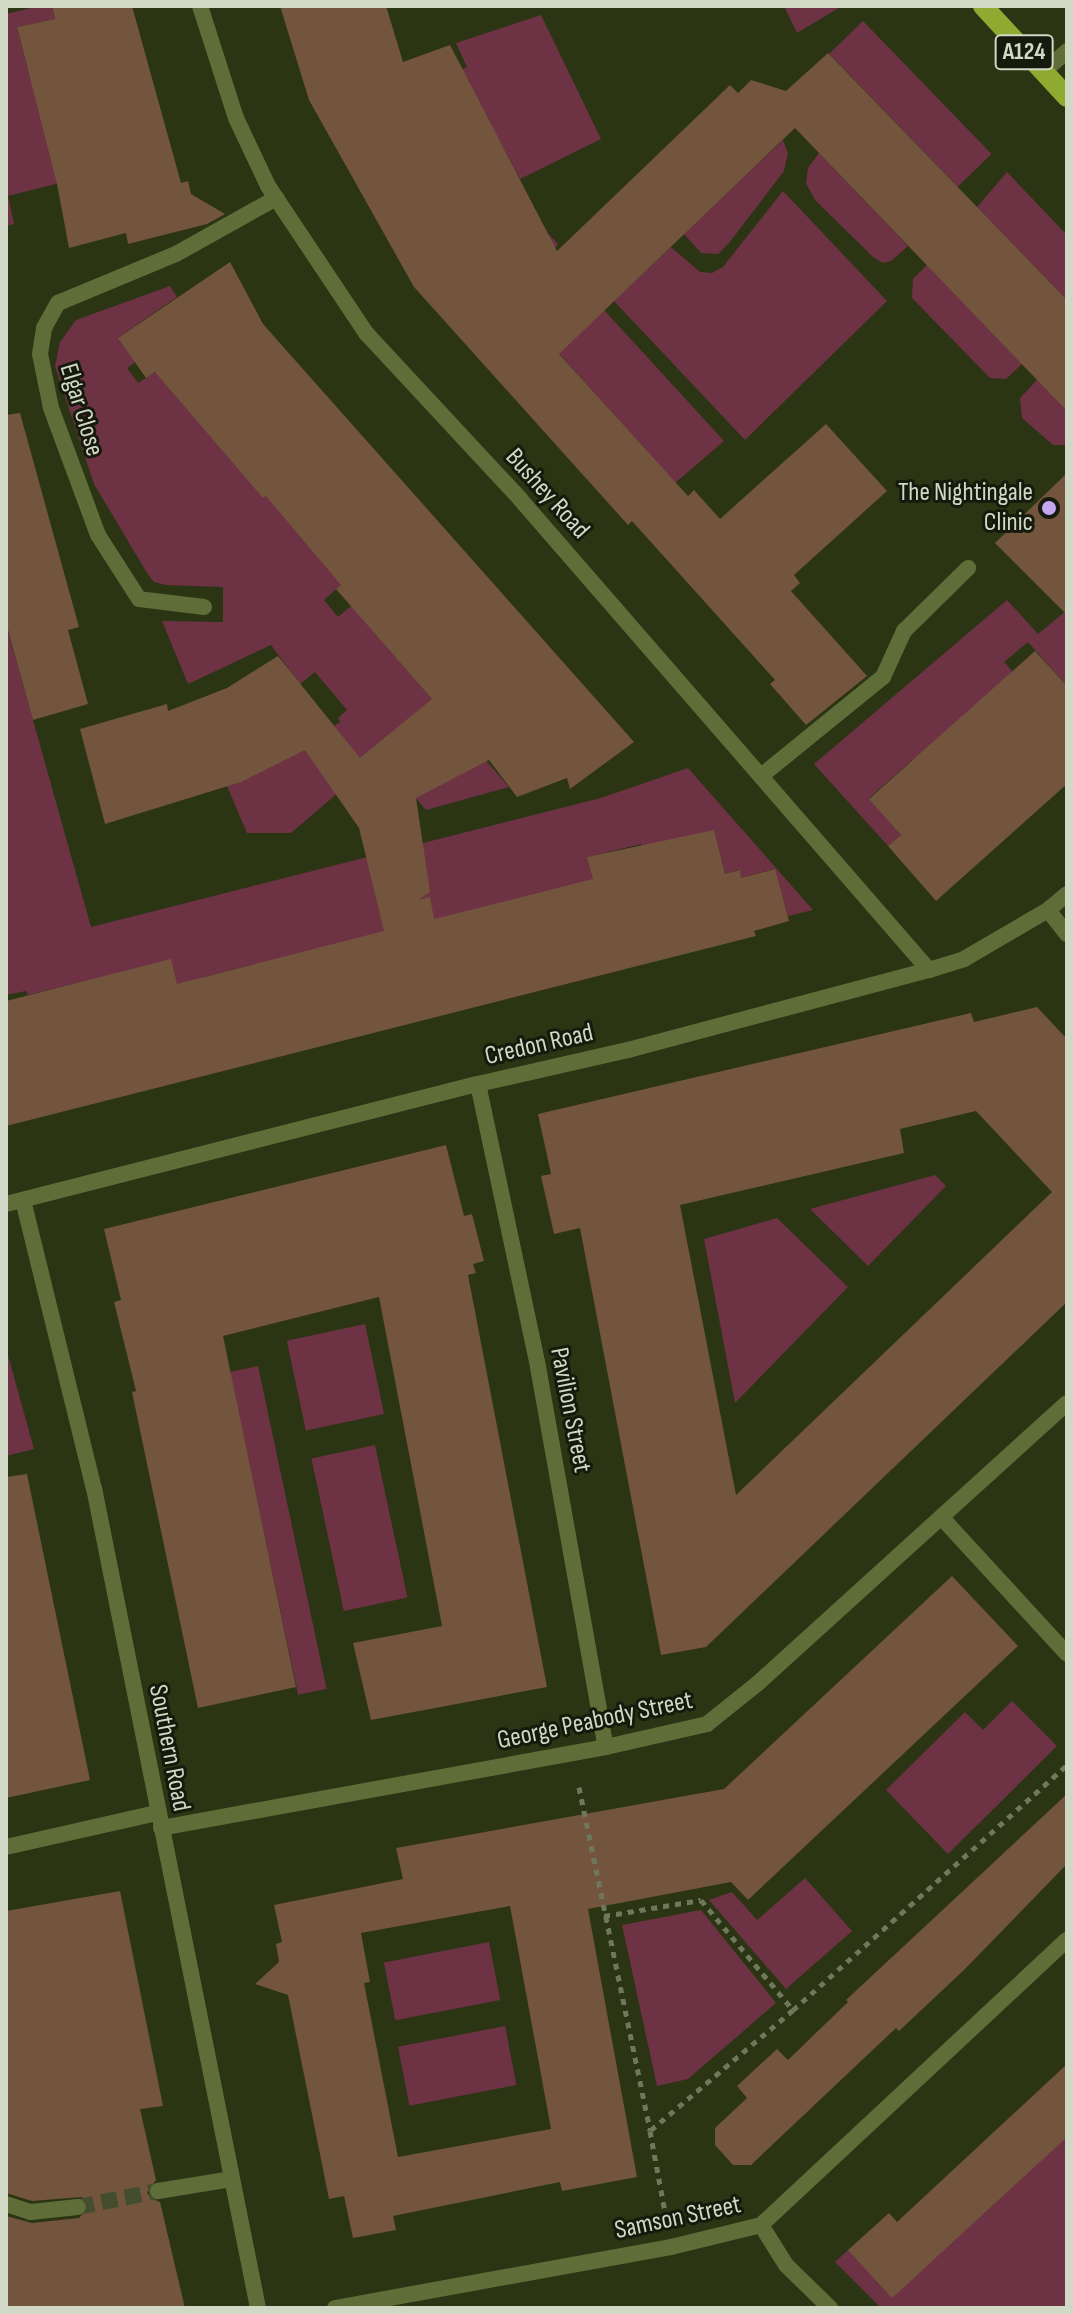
<!DOCTYPE html>
<html>
<head>
<meta charset="utf-8">
<style>
	body { margin:0 }
	#map { position:relative; width:1073px; height:2314px; overflow:hidden; background:#2b3413; font-family:"Sofia Sans Condensed",sans-serif }
	div>[style] { position:absolute }
	[style*='--x'] { left:calc(var(--x)*1px); top:calc(var(--y)*1px); width:calc(var(--w)*1px); rotate:calc(var(--a)*1deg) }
	.green>* { inset:0; background:#6d3345; transform-origin:0 0 }
	.building>* { inset:0; background:#72553c }
	.minor-tunnel>* { height:16px; margin-top:-8px; transform-origin:0; background:repeating-linear-gradient(90deg,#444d2e 0 16px,transparent 0 24px) }
	.path>* { height:5px; margin-top:-2.5px; transform-origin:0; background:repeating-linear-gradient(90deg,#6f775c 0 6px,transparent 0 12px) }
	.service>* { height:16px; margin:-8px; padding:0 8px; transform-origin:8px; border-radius:8px; background:#5f6e39 }
	.minor>* { height:16px; margin:-8px; padding:0 8px; transform-origin:8px; border-radius:8px; background:#5f6e39 }
	.primary>* { height:20px; margin:-10px; padding:0 10px; transform-origin:10px; border-radius:10px; background:#8eaa30 }
	.dots>* { width:22px; height:22px; translate:-50% -50%; box-sizing:border-box; border:4px solid #161a0c; border-radius:50% }
	span { translate:-50% -50%; white-space:nowrap; text-align:center; line-height:1.15; -webkit-text-stroke:6px #161a0c; paint-order:stroke }
	.shield-label span { padding:2px 6px; background:#161a0c; border:2px solid; border-radius:6px; -webkit-text-stroke-width:0 }
	.shield-label { font-size:24px; color:#d1d8c5; font-weight:700 }
	.street-label { font-size:26px; color:#d1d8c5 }
	.poi-label { font-size:26px; color:#d1d8c5 }
	.right { translate:-100% -50%; text-align:right }
	.frame { position:absolute; inset:0; border:8px solid #d1d8c5; pointer-events:none }
</style>
</head>
<body>
<div id="map">
	<div class="green">
		<div style="clip-path:polygon(39px 6px,52px 6px,55px 19px,17px 27px,29px 75px,95px 174px,8px 196px,14px 224px,6px 226px,6px 14px)"></div>
		<div style="clip-path:polygon(784px 6px,842px 6px,797px 33px)"></div>
		<div style="clip-path:polygon(541px 15px,601px 139px,520px 179px,501px 143px,436px 80px,467px 67px,456px 43px)"></div>
		<div style="left:863px;top:21px;width:185px;height:47px;rotate:46deg"></div>
		<div style="clip-path:polygon(783px 140px,788px 153px,784px 171px,729px 243px,718px 254px,701px 253px,684px 234px)"></div>
		<div style="clip-path:polygon(819px 153px,908px 246px,891px 261px,883px 263px,873px 257px,815px 200px,806px 183px,808px 168px)"></div>
		<div style="clip-path:polygon(1007px 172px,1067px 235px,1067px 300px,977px 207px)"></div>
		<div style="clip-path:polygon(504px 187px,558px 244px,552px 253px,724px 441px,675px 483px,496px 283px)"></div>
		<div style="clip-path:polygon(783px 191px,887px 301px,745px 440px,614px 301px,671px 247px,700px 272px,712px 273px,723px 267px)"></div>
		<div style="clip-path:polygon(927px 265px,1023px 363px,1006px 379px,990px 378px,912px 298px,913px 279px)"></div>
		<div style="clip-path:polygon(170px 286px,177px 297px,119px 337px,135px 362px,127px 368px,138px 383px,163px 367px,263px 498px,309px 466px,342px 584px,324px 600px,338px 617px,357px 601px,386px 646px,509px 787px,426px 810px,380px 757px,291px 833px,247px 833px,227px 786px,264px 769px,340px 722px,338px 718px,347px 710px,315px 672px,300px 684px,271px 645px,188px 684px,162px 621px,223px 622px,223px 587px,166px 585px,154px 582px,147px 573px,94px 484px,55px 366px,60px 342px,76px 320px)"></div>
		<div style="clip-path:polygon(1038px 379px,1067px 410px,1067px 445px,1053px 445px,1022px 418px,1020px 398px)"></div>
		<div style="clip-path:polygon(1007px 600px,1038px 634px,1067px 610px,1067px 686px,1028px 642px,1004px 662px,1014px 673px,947px 798px,912px 760px,869px 798px,901px 835px,888px 846px,814px 764px)"></div>
		<div style="clip-path:polygon(6px 624px,91px 927px,601px 798px,688px 768px,813px 910px,788px 916px,774px 869px,741px 878px,739px 870px,725px 874px,714px 830px,653px 890px,641px 844px,588px 857px,600px 905px,262px 991px,254px 964px,200px 978px,205px 1002px,90px 980px,28px 995px,26px 991px,6px 995px)"></div>
		<div style="clip-path:polygon(935px 1175px,946px 1186px,868px 1266px,810px 1209px)"></div>
		<div style="clip-path:polygon(777px 1218px,848px 1287px,735px 1403px,704px 1239px)"></div>
		<div style="left:365px;top:1324px;width:92px;height:80px;rotate:78deg"></div>
		<div style="clip-path:polygon(6px 1348px,34px 1449px,6px 1456px)"></div>
		<div style="left:258px;top:1366px;width:330px;height:29px;rotate:78deg"></div>
		<div style="left:375px;top:1445px;width:156px;height:65px;rotate:78deg"></div>
		<div style="clip-path:polygon(1012px 1701px,1057px 1746px,948px 1854px,886px 1790px,965px 1712px,983px 1730px)"></div>
		<div style="clip-path:polygon(805px 1878px,852px 1931px,786px 1989px,709px 1900px,732px 1892px,757px 1920px)"></div>
		<div style="clip-path:polygon(701px 1910px,776px 2003px,688px 2079px,657px 2086px,622px 1925px)"></div>
		<div style="left:489px;top:1942px;width:59px;height:107px;rotate:79deg"></div>
		<div style="left:505px;top:2026px;width:60px;height:109px;rotate:79deg"></div>
		<div style="clip-path:polygon(1067px 2136px,1067px 2308px,881px 2308px,835px 2262px,848px 2250px)"></div>
	</div>
	<div class="building">
		<div style="clip-path:polygon(52px 6px,132px 6px,181px 183px,188px 181px,191px 194px,225px 214px,207px 224px,128px 244px,126px 233px,69px 248px,57px 184px,17px 27px,55px 19px)"></div>
		<div style="clip-path:polygon(280px 6px,386px 6px,403px 62px,450px 45px,557px 251px,730px 85px,738px 93px,751px 80px,786px 91px,828px 53px,1067px 300px,1067px 411px,795px 128px,559px 354px,688px 496px,694px 490px,720px 519px,826px 424px,887px 491px,794px 575px,800px 583px,791px 591px,867px 676px,806px 725px,770px 684px,775px 680px,713px 611px,632px 521px,628px 525px,414px 287px,309px 100px)"></div>
		<div style="clip-path:polygon(230px 262px,263px 324px,634px 742px,570px 789px,567px 778px,517px 797px,489px 760px,416px 798px,430px 892px,418px 900px,430px 897px,434px 919px,593px 879px,587px 857px,714px 830px,725px 874px,740px 870px,741px 878px,775px 869px,789px 921px,754px 931px,756px 936px,6px 1126px,6px 1001px,171px 959px,177px 984px,384px 931px,359px 828px,305px 750px,241px 782px,105px 824px,80px 729px,167px 704px,168px 711px,227px 688px,278px 656px,360px 758px,432px 699px,336px 589px,341px 585px,266px 496px,263px 498px,155px 372px,146px 378px,118px 338px)"></div>
		<div style="clip-path:polygon(20px 413px,79px 627px,68px 630px,88px 704px,33px 720px,6px 623px,6px 415px)"></div>
		<div style="clip-path:polygon(1067px 473px,1067px 615px,995px 543px)"></div>
		<div style="clip-path:polygon(1035px 651px,1067px 686px,1067px 784px,936px 901px,888px 846px,901px 835px,869px 799px)"></div>
		<div style="clip-path:polygon(evenodd,1037px 1007px,1067px 1039px,1067px 1302px,706px 1647px,661px 1655px,580px 1228px,554px 1234px,541px 1176px,551px 1174px,538px 1114px,971px 1013px,974px 1022px,1037px 1007px,976px 1111px,1052px 1192px,736px 1495px,680px 1205px,904px 1153px,900px 1129px,976px 1111px)"></div>
		<div style="clip-path:polygon(446px 1145px,464px 1216px,472px 1214px,484px 1261px,473px 1264px,476px 1273px,468px 1275px,547px 1687px,371px 1720px,353px 1643px,442px 1626px,379px 1297px,223px 1336px,296px 1687px,198px 1708px,132px 1392px,136px 1391px,114px 1302px,121px 1300px,104px 1229px)"></div>
		<div style="clip-path:polygon(27px 1474px,90px 1780px,6px 1798px,6px 1477px)"></div>
		<div style="clip-path:polygon(evenodd,952px 1576px,1018px 1646px,748px 1900px,731px 1882px,588px 1909px,637px 2177px,562px 2191px,560px 2182px,393px 2216px,396px 2230px,353px 2238px,344px 2196px,329px 2199px,288px 1995px,255px 1984px,279px 1962px,276px 1944px,282px 1942px,274px 1905px,403px 1879px,396px 1848px,724px 1789px,952px 1576px,510px 1906px,551px 2129px,398px 2157px,364px 1983px,370px 1982px,361px 1933px,510px 1906px)"></div>
		<div style="clip-path:polygon(1067px 1794px,1067px 1864px,964px 1970px,899px 2031px,896px 2028px,751px 2165px,733px 2165px,715px 2145px,715px 2128px,747px 2098px,737px 2086px,777px 2049px,788px 2060px,848px 2002px,846px 2000px)"></div>
		<div style="clip-path:polygon(120px 1891px,163px 2106px,140px 2109px,156px 2180px,147px 2192px,150px 2198px,160px 2202px,185px 2308px,6px 2308px,6px 2216px,32px 2223px,79px 2218px,89px 2207px,82px 2197px,32px 2201px,6px 2193px,6px 1911px)"></div>
		<div style="clip-path:polygon(1067px 2064px,1067px 2137px,892px 2298px,848px 2250px,889px 2213px,897px 2222px)"></div>
	</div>
	<div class="minor-tunnel">
		<div style="--x:78;--y:2207;--w:82;--a:-11.3"></div>
	</div>
	<div class="path">
		<div style="--x:579;--y:1787;--w:351;--a:78.3"></div>
		<div style="--x:604;--y:1916;--w:98;--a:-9.4"></div>
		<div style="--x:701;--y:1900;--w:143;--a:50.1"></div>
		<div style="--x:793;--y:2010;--w:187;--a:139.8"></div>
		<div style="--x:650;--y:2131;--w:82;--a:79.5"></div>
		<div style="--x:793;--y:2010;--w:368;--a:-41.8"></div>
	</div>
	<div class="service">
		<div style="--x:761;--y:776;--w:157;--a:-39.1"></div>
		<div style="--x:883;--y:677;--w:51;--a:-65.5"></div>
		<div style="--x:904;--y:631;--w:90;--a:-44.5"></div>
	</div>
	<div class="minor">
		<div style="--x:200;--y:6;--w:118;--a:72.2"></div>
		<div style="--x:236;--y:118;--w:75;--a:64.8"></div>
		<div style="--x:268;--y:186;--w:177;--a:56.3"></div>
		<div style="--x:366;--y:333;--w:226;--a:47.1"></div>
		<div style="--x:520;--y:499;--w:624;--a:49.03"></div>
		<div style="--x:1043;--y:72;--w:32;--a:-41"></div>
		<div style="--x:204;--y:607;--w:65;--a:-173"></div>
		<div style="--x:139;--y:599;--w:76;--a:-122.6"></div>
		<div style="--x:98;--y:535;--w:135;--a:-110.3"></div>
		<div style="--x:51;--y:408;--w:55;--a:-101.5"></div>
		<div style="--x:40;--y:354;--w:26;--a:-81"></div>
		<div style="--x:44;--y:328;--w:29;--a:-61"></div>
		<div style="--x:58;--y:303;--w:128;--a:-22.6"></div>
		<div style="--x:176;--y:254;--w:115;--a:-29.2"></div>
		<div style="--x:1048;--y:910;--w:31;--a:52"></div>
		<div style="--x:478;--y:1084;--w:289;--a:78"></div>
		<div style="--x:538;--y:1367;--w:386;--a:79.9"></div>
		<div style="--x:23;--y:1200;--w:297;--a:76.2"></div>
		<div style="--x:94;--y:1488;--w:836;--a:78.69"></div>
		<div style="--x:6;--y:1204;--w:487;--a:-14.3"></div>
		<div style="--x:478;--y:1084;--w:154;--a:-12.8"></div>
		<div style="--x:628;--y:1050;--w:311;--a:-14.9"></div>
		<div style="--x:929;--y:970;--w:37;--a:-17"></div>
		<div style="--x:964;--y:959;--w:97;--a:-30.3"></div>
		<div style="--x:1048;--y:910;--w:25;--a:-40"></div>
		<div style="--x:942;--y:1518;--w:185;--a:47.4"></div>
		<div style="--x:161;--y:1828;--w:452;--a:-10.3"></div>
		<div style="--x:606;--y:1747;--w:104;--a:-12.8"></div>
		<div style="--x:707;--y:1724;--w:64;--a:-38.7"></div>
		<div style="--x:757;--y:1684;--w:418;--a:-42.2"></div>
		<div style="--x:6;--y:1847;--w:155;--a:-12.7"></div>
		<div style="--x:158;--y:2191;--w:74;--a:-9.3"></div>
		<div style="--x:6;--y:2204;--w:26;--a:18"></div>
		<div style="--x:31;--y:2212;--w:47;--a:-6.1"></div>
		<div style="--x:761;--y:2225;--w:47;--a:58"></div>
		<div style="--x:786;--y:2265;--w:62;--a:44.3"></div>
		<div style="--x:335;--y:2308;--w:341;--a:-10.3"></div>
		<div style="--x:671;--y:2247;--w:93;--a:-13.7"></div>
		<div style="--x:761;--y:2225;--w:418;--a:-43"></div>
	</div>
	<div class="primary">
		<div style="--x:983;--y:6;--w:124;--a:47.3"></div>
	</div>
	<div class="dots">
		<div style="left:1049px;top:508px;background:#c4a7f1"></div>
	</div>
	<div class="shield-label">
		<span style="left:1024px;top:52px">A124</span>
	</div>
	<div class="street-label">
		<span style="left:81px;top:410px;rotate:73deg">Elgar Close</span>
		<span style="left:547px;top:494px;rotate:48deg">Bushey Road</span>
		<span style="left:539px;top:1045px;rotate:-13deg">Credon Road</span>
		<span style="left:570px;top:1410px;rotate:79deg">Pavilion Street</span>
		<span style="left:595px;top:1721px;rotate:-12deg">George Peabody Street</span>
		<span style="left:169px;top:1748px;rotate:79deg">Southern Road</span>
		<span style="left:678px;top:2218px;rotate:-12deg">Samson Street</span>
	</div>
	<div class="poi-label">
		<span class="right" style="left:1033px;top:508px">The Nightingale<br>Clinic</span>
	</div>
	<div class="frame"></div>
</div>
</body>
</html>
